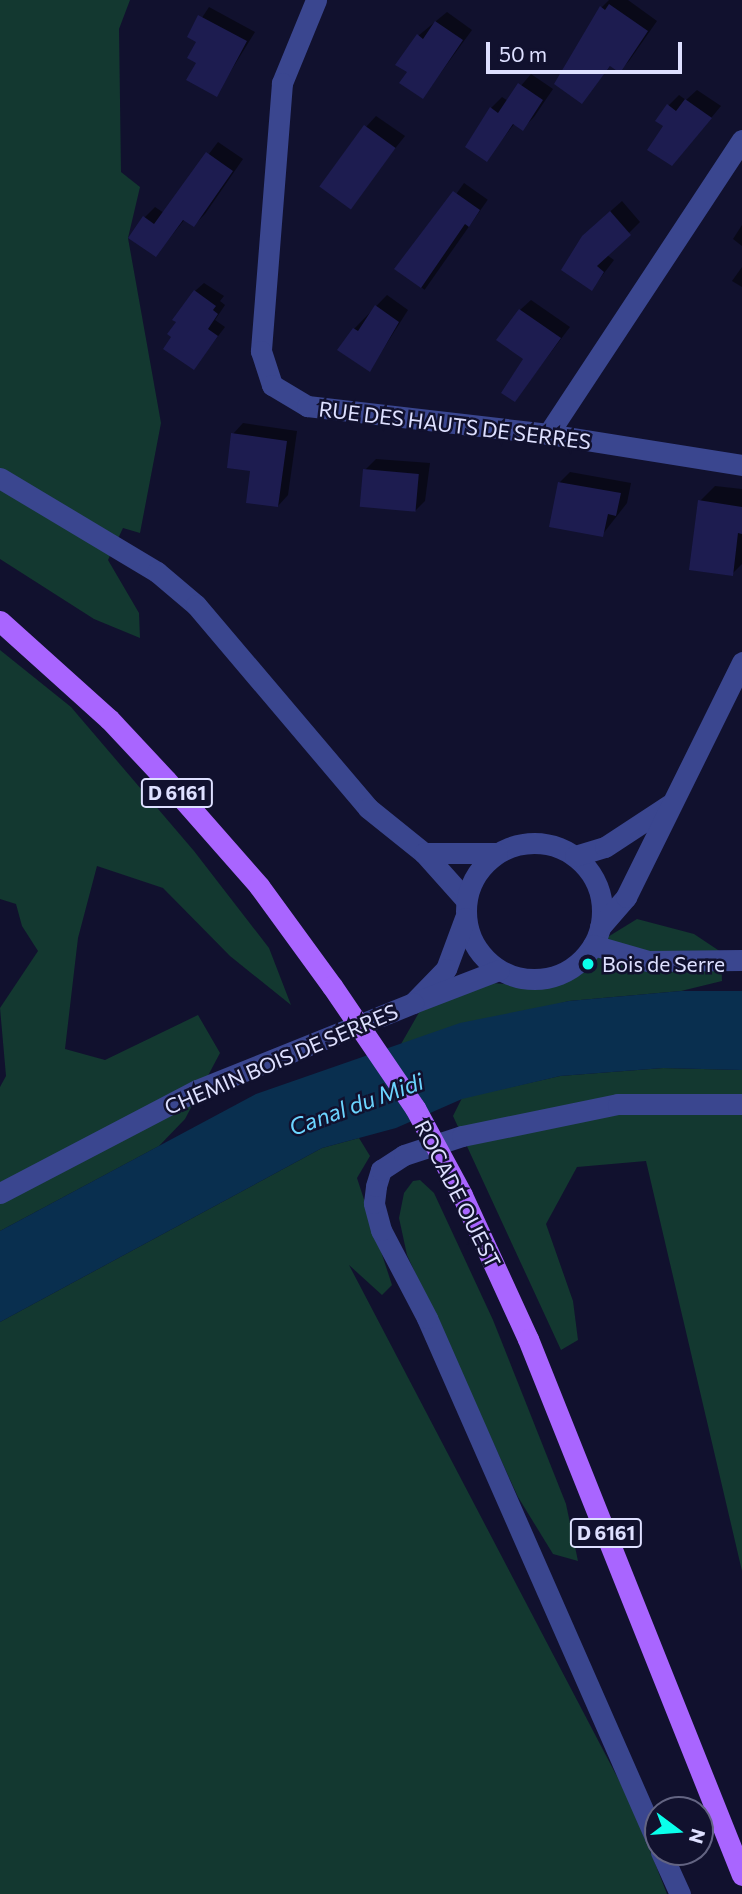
<!DOCTYPE html>
<html>
<head>
<meta charset="utf-8">
<style>
	body { margin:0 }
	#map { position:relative; width:742px; height:1894px; overflow:hidden; background:#11112e; font-family:Commissioner,sans-serif }
	div>[style] { position:absolute }
	[style*='--x'] { left:calc(var(--x)*1px); top:calc(var(--y)*1px); width:calc(var(--w)*1px); rotate:calc(var(--a)*1deg) }
	.green>* { inset:0; background:#133830 }
	.water>* { inset:0; background:#092f4f }
	.shadow>* { inset:0; background:#0007; transform-origin:0 0 }
	.building>* { inset:0; background:#1d1c50; transform-origin:0 0 }
	.minor>* { height:21px; margin:-10.5px; padding:0 10.5px; transform-origin:10.5px; border-radius:10.5px; background:#3a468f }
	.minor>.ring { margin:-10.5px; padding:0; box-sizing:content-box; background:none; border:21px solid #3a468f; border-radius:50% }
	.major>* { height:21px; margin:-10.5px; padding:0 10.5px; transform-origin:10.5px; border-radius:10.5px; background:#a965ff }
	.major-bridge>* { height:21px; margin:-10.5px; padding:0 10.5px; transform-origin:10.5px; border-radius:10.5px; background:#a965ff }
	.dots>* { width:19px; height:19px; translate:-50% -50%; box-sizing:border-box; border:4px solid #11112e; border-radius:50% }
	span { translate:-50% -50%; white-space:nowrap; text-align:center; line-height:1.15; -webkit-text-stroke:5px #11112e; paint-order:stroke }
	.shield-label span { padding:2px 5px; background:#11112e; border:2px solid; border-radius:5px; -webkit-text-stroke-width:0 }
	.shield-label { font-size:19px; color:#dee0ff; font-weight:700 }
	.street-label { font-size:21px; color:#dee0ff }
	.poi-label { font-size:21px; color:#dee0ff }
	.left { translate:0 -50%; text-align:left }
	.water-label { font-size:23px; color:#6cd5ff; font-style:italic }
	.north { position:absolute; left:644px; top:1796px; width:70px; height:70px; box-sizing:border-box; background:#11112e; border:2px solid #636482; border-radius:50%; rotate:106deg; font-size:19px; font-weight:700; line-height:28px; text-align:center; color:#dee0ff }
	.north::after { content:''; display:block; margin:auto; width:24px; height:32px; background:#0affeb; clip-path:polygon(50% 0,100% 100%,50% 72%,0 100%) }
	.scale { position:absolute; left:486px; top:42px; width:196px; height:32px; box-sizing:border-box; border:4px solid #dee0ff; border-top:0; padding-left:9px; font-size:21px; line-height:24px; white-space:nowrap; color:#dee0ff; -webkit-text-stroke:5px #11112e; paint-order:stroke }
</style>
</head>
<body>
<div id="map">
	<div class="green">
		<div style="clip-path:polygon(0 0,130px 0,119px 29px,121px 172px,140px 187px,128px 238px,161px 423px,140px 533px,123px 528px,108px 560px,139px 613px,140px 638px,94px 619px,0 559px)"></div>
		<div style="clip-path:polygon(0 650px,71px 707px,194px 851px,269px 948px,291px 1005px,230px 956px,163px 888px,97px 866px,78px 938px,65px 1049px,105px 1060px,198px 1015px,220px 1053px,185px 1119px,159px 1146px,0 1231px,0 1087px,6px 1076px,0 1008px,38px 951px,22px 926px,16px 904px,0 899px)"></div>
		<div style="clip-path:polygon(637px 919px,694px 934px,721px 952px,722px 981px,681px 991px,569px 1001px,401px 1044px,421px 1009px,493px 983px,528px 986px)"></div>
		<div style="clip-path:polygon(663px 1068px,742px 1070px,742px 1571px,646px 1161px,577px 1167px,546px 1224px,573px 1301px,578px 1340px,561px 1350px,453px 1116px,462px 1098px,560px 1076px)"></div>
		<div style="clip-path:polygon(359px 1138px,370px 1156px,357px 1178px,392px 1285px,382px 1295px,349px 1265px,633px 1807px,667px 1894px,0 1894px,0 1322px,322px 1148px)"></div>
		<div style="clip-path:polygon(420px 1180px,434px 1193px,493px 1320px,566px 1504px,578px 1561px,553px 1554px,518px 1497px,407px 1255px,399px 1218px,404px 1193px,413px 1181px)"></div>
	</div>
	<div class="water">
		<div style="clip-path:polygon(681px 991px,742px 991px,742px 1070px,663px 1068px,560px 1076px,462px 1099px,396px 1128px,322px 1148px,0 1322px,0 1231px,256px 1094px,460px 1023px,569px 1001px)"></div>
	</div>
	<div class="shadow">
		<div style="clip-path:polygon(609px 0,628px 0,657px 21px,629px 61px,620px 70px,611px 65px,582px 101px,601px 8px)"></div>
		<div style="clip-path:polygon(209px 7px,255px 32px,216px 95px,198px 62px,199px 41px,190px 36px)"></div>
		<div style="clip-path:polygon(447px 12px,472px 30px,423px 97px,409px 72px,418px 36px)"></div>
		<div style="clip-path:polygon(531px 74px,553px 89px,534px 117px,523px 128px,515px 123px,486px 160px,468px 147px,491px 108px,502px 97px,508px 101px)"></div>
		<div style="clip-path:polygon(697px 90px,721px 106px,682px 153px,665px 126px,668px 106px,679px 95px,686px 100px)"></div>
		<div style="clip-path:polygon(376px 116px,405px 136px,350px 205px,366px 127px)"></div>
		<div style="clip-path:polygon(218px 142px,243px 159px,205px 214px,194px 225px,185px 219px,156px 255px,144px 218px,155px 207px,164px 213px)"></div>
		<div style="left:464px;top:183px;width:29px;height:110px;rotate:35deg"></div>
		<div style="clip-path:polygon(622px 201px,640px 222px,607px 255px,614px 260px,592px 289px,595px 225px)"></div>
		<div style="clip-path:polygon(742px 225px,742px 246px,733px 239px)"></div>
		<div style="clip-path:polygon(742px 267px,742px 287px,732px 281px)"></div>
		<div style="clip-path:polygon(204px 283px,224px 296px,220px 301px,225px 305px,215px 320px,225px 327px,194px 368px,195px 291px)"></div>
		<div style="clip-path:polygon(387px 295px,408px 310px,370px 370px,354px 329px)"></div>
		<div style="clip-path:polygon(531px 300px,570px 327px,515px 400px,526px 358px,520px 310px)"></div>
		<div style="clip-path:polygon(243px 423px,297px 431px,288px 495px,278px 506px,233px 434px)"></div>
		<div style="clip-path:polygon(376px 459px,430px 463px,425px 501px,414px 512px,365px 470px)"></div>
		<div style="clip-path:polygon(570px 472px,631px 483px,627px 503px,602px 535px,559px 483px)"></div>
		<div style="clip-path:polygon(715px 486px,742px 489px,742px 564px,732px 574px,700px 501px)"></div>
	</div>
	<div class="building">
		<div style="clip-path:polygon(609px 4px,648px 31px,620px 73px,610px 66px,582px 104px,554px 84px,600px 6px,605px 10px)"></div>
		<div style="clip-path:polygon(198px 15px,247px 41px,217px 97px,186px 80px,196px 63px,187px 58px,196px 42px,187px 37px)"></div>
		<div style="clip-path:polygon(435px 21px,463px 40px,423px 99px,399px 83px,407px 72px,395px 65px,417px 34px,423px 39px)"></div>
		<div style="clip-path:polygon(518px 83px,543px 100px,523px 131px,513px 124px,487px 162px,465px 147px,490px 107px,498px 113px)"></div>
		<div style="clip-path:polygon(685px 99px,712px 118px,672px 166px,647px 150px,663px 126px,655px 121px,667px 104px,676px 111px)"></div>
		<div style="left:364px;top:125px;width:39px;height:76px;rotate:36deg"></div>
		<div style="clip-path:polygon(206px 152px,233px 171px,194px 227px,183px 220px,156px 257px,128px 238px,143px 216px,154px 224px)"></div>
		<div style="clip-path:polygon(453px 191px,480px 210px,469px 227px,465px 224px,421px 288px,394px 269px)"></div>
		<div style="clip-path:polygon(610px 211px,631px 235px,597px 266px,604px 272px,592px 291px,561px 270px,582px 236px)"></div>
		<div style="clip-path:polygon(194px 290px,216px 306px,213px 310px,218px 314px,208px 329px,218px 336px,194px 370px,163px 349px,171px 337px,167px 334px,176px 322px,172px 320px)"></div>
		<div style="clip-path:polygon(375px 305px,399px 322px,370px 372px,337px 350px,353px 328px,358px 331px)"></div>
		<div style="clip-path:polygon(519px 309px,561px 338px,515px 402px,501px 393px,523px 359px,496px 340px)"></div>
		<div style="clip-path:polygon(231px 433px,287px 441px,278px 507px,246px 503px,250px 471px,227px 468px)"></div>
		<div style="left:363px;top:469px;width:56px;height:38px;rotate:5deg"></div>
		<div style="clip-path:polygon(558px 482px,621px 493px,616px 516px,608px 514px,603px 537px,549px 527px)"></div>
		<div style="clip-path:polygon(698px 500px,742px 507px,742px 534px,738px 533px,733px 576px,689px 570px)"></div>
	</div>
	<div class="minor">
		<div style="--x:316;--y:0;--w:90;--a:112.3"></div>
		<div style="--x:282;--y:83;--w:269;--a:94.5"></div>
		<div style="--x:261;--y:351;--w:36;--a:72"></div>
		<div style="--x:272;--y:385;--w:41;--a:31"></div>
		<div style="--x:307;--y:406;--w:243;--a:6.6"></div>
		<div style="--x:548;--y:434;--w:196;--a:9.1"></div>
		<div style="--x:548;--y:434;--w:352;--a:-56.6"></div>
		<div style="--x:0;--y:478;--w:183;--a:30.9"></div>
		<div style="--x:157;--y:572;--w:51;--a:40.2"></div>
		<div style="--x:196;--y:605;--w:266;--a:49.7"></div>
		<div style="--x:368;--y:808;--w:72;--a:38.8"></div>
		<div style="--x:424;--y:853;--w:63;--a:48.2"></div>
		<div class="ring" style="left:466px;top:843px;width:115px;height:115px"></div>
		<div style="--x:424;--y:853;--w:73;--a:0"></div>
		<div style="--x:575;--y:856;--w:31;--a:-17"></div>
		<div style="--x:605;--y:847;--w:77;--a:-33.3"></div>
		<div style="--x:465;--y:918;--w:54;--a:110.4"></div>
		<div style="--x:446;--y:969;--w:47;--a:134.1"></div>
		<div style="--x:413;--y:1003;--w:92;--a:-21"></div>
		<div style="--x:600;--y:927;--w:40;--a:-49"></div>
		<div style="--x:626;--y:897;--w:262;--a:-63.7"></div>
		<div style="--x:593;--y:945;--w:57;--a:16.2"></div>
		<div style="--x:648;--y:961;--w:94;--a:-0.6"></div>
		<div style="--x:0;--y:1193;--w:222;--a:-27.6"></div>
		<div style="--x:197;--y:1090;--w:233;--a:-21.9"></div>
		<div style="--x:658;--y:1844;--w:574;--a:-113.71"></div>
		<div style="--x:427;--y:1318;--w:99;--a:-117.6"></div>
		<div style="--x:381;--y:1230;--w:28;--a:-105"></div>
		<div style="--x:374;--y:1203;--w:17;--a:-83"></div>
		<div style="--x:376;--y:1186;--w:17;--a:-73"></div>
		<div style="--x:381;--y:1170;--w:27;--a:-33"></div>
		<div style="--x:404;--y:1155;--w:61;--a:-18.1"></div>
		<div style="--x:462;--y:1136;--w:159;--a:-11.6"></div>
		<div style="--x:618;--y:1104;--w:124;--a:0"></div>
		<div style="--x:661;--y:1852;--w:46;--a:65.7"></div>
	</div>
	<div class="major">
		<div style="--x:0;--y:621;--w:147;--a:42"></div>
		<div style="--x:109;--y:719;--w:83;--a:46.9"></div>
		<div style="--x:166;--y:780;--w:141;--a:48.7"></div>
		<div style="--x:259;--y:886;--w:124;--a:53.9"></div>
		<div style="--x:462;--y:1195;--w:158;--a:65.4"></div>
		<div style="--x:528;--y:1339;--w:577;--a:68.24"></div>
	</div>
	<div class="major-bridge">
		<div style="--x:332;--y:986;--w:148;--a:55.8"></div>
		<div style="--x:415;--y:1108;--w:99;--a:61.6"></div>
	</div>
	<div class="dots">
		<div style="left:588px;top:964px;background:#0affeb"></div>
	</div>
	<div class="shield-label">
		<span style="left:177px;top:793px">D 6161</span>
		<span style="left:606px;top:1533px">D 6161</span>
	</div>
	<div class="street-label">
		<span style="left:455px;top:425px;rotate:7deg">RUE DES HAUTS DE SERRES</span>
		<span style="left:281px;top:1059px;rotate:-23deg">CHEMIN BOIS DE SERRES</span>
		<span style="left:458px;top:1194px;rotate:63deg">ROCADE OUEST</span>
	</div>
	<div class="poi-label">
		<span class="left" style="left:602px;top:964px">Bois de Serre</span>
	</div>
	<div class="water-label">
		<span style="left:356px;top:1104px;rotate:-20deg">Canal du Midi</span>
	</div>
	<div class="north">N</div>
	<div class="scale">50 m</div>
</div>
</body>
</html>
